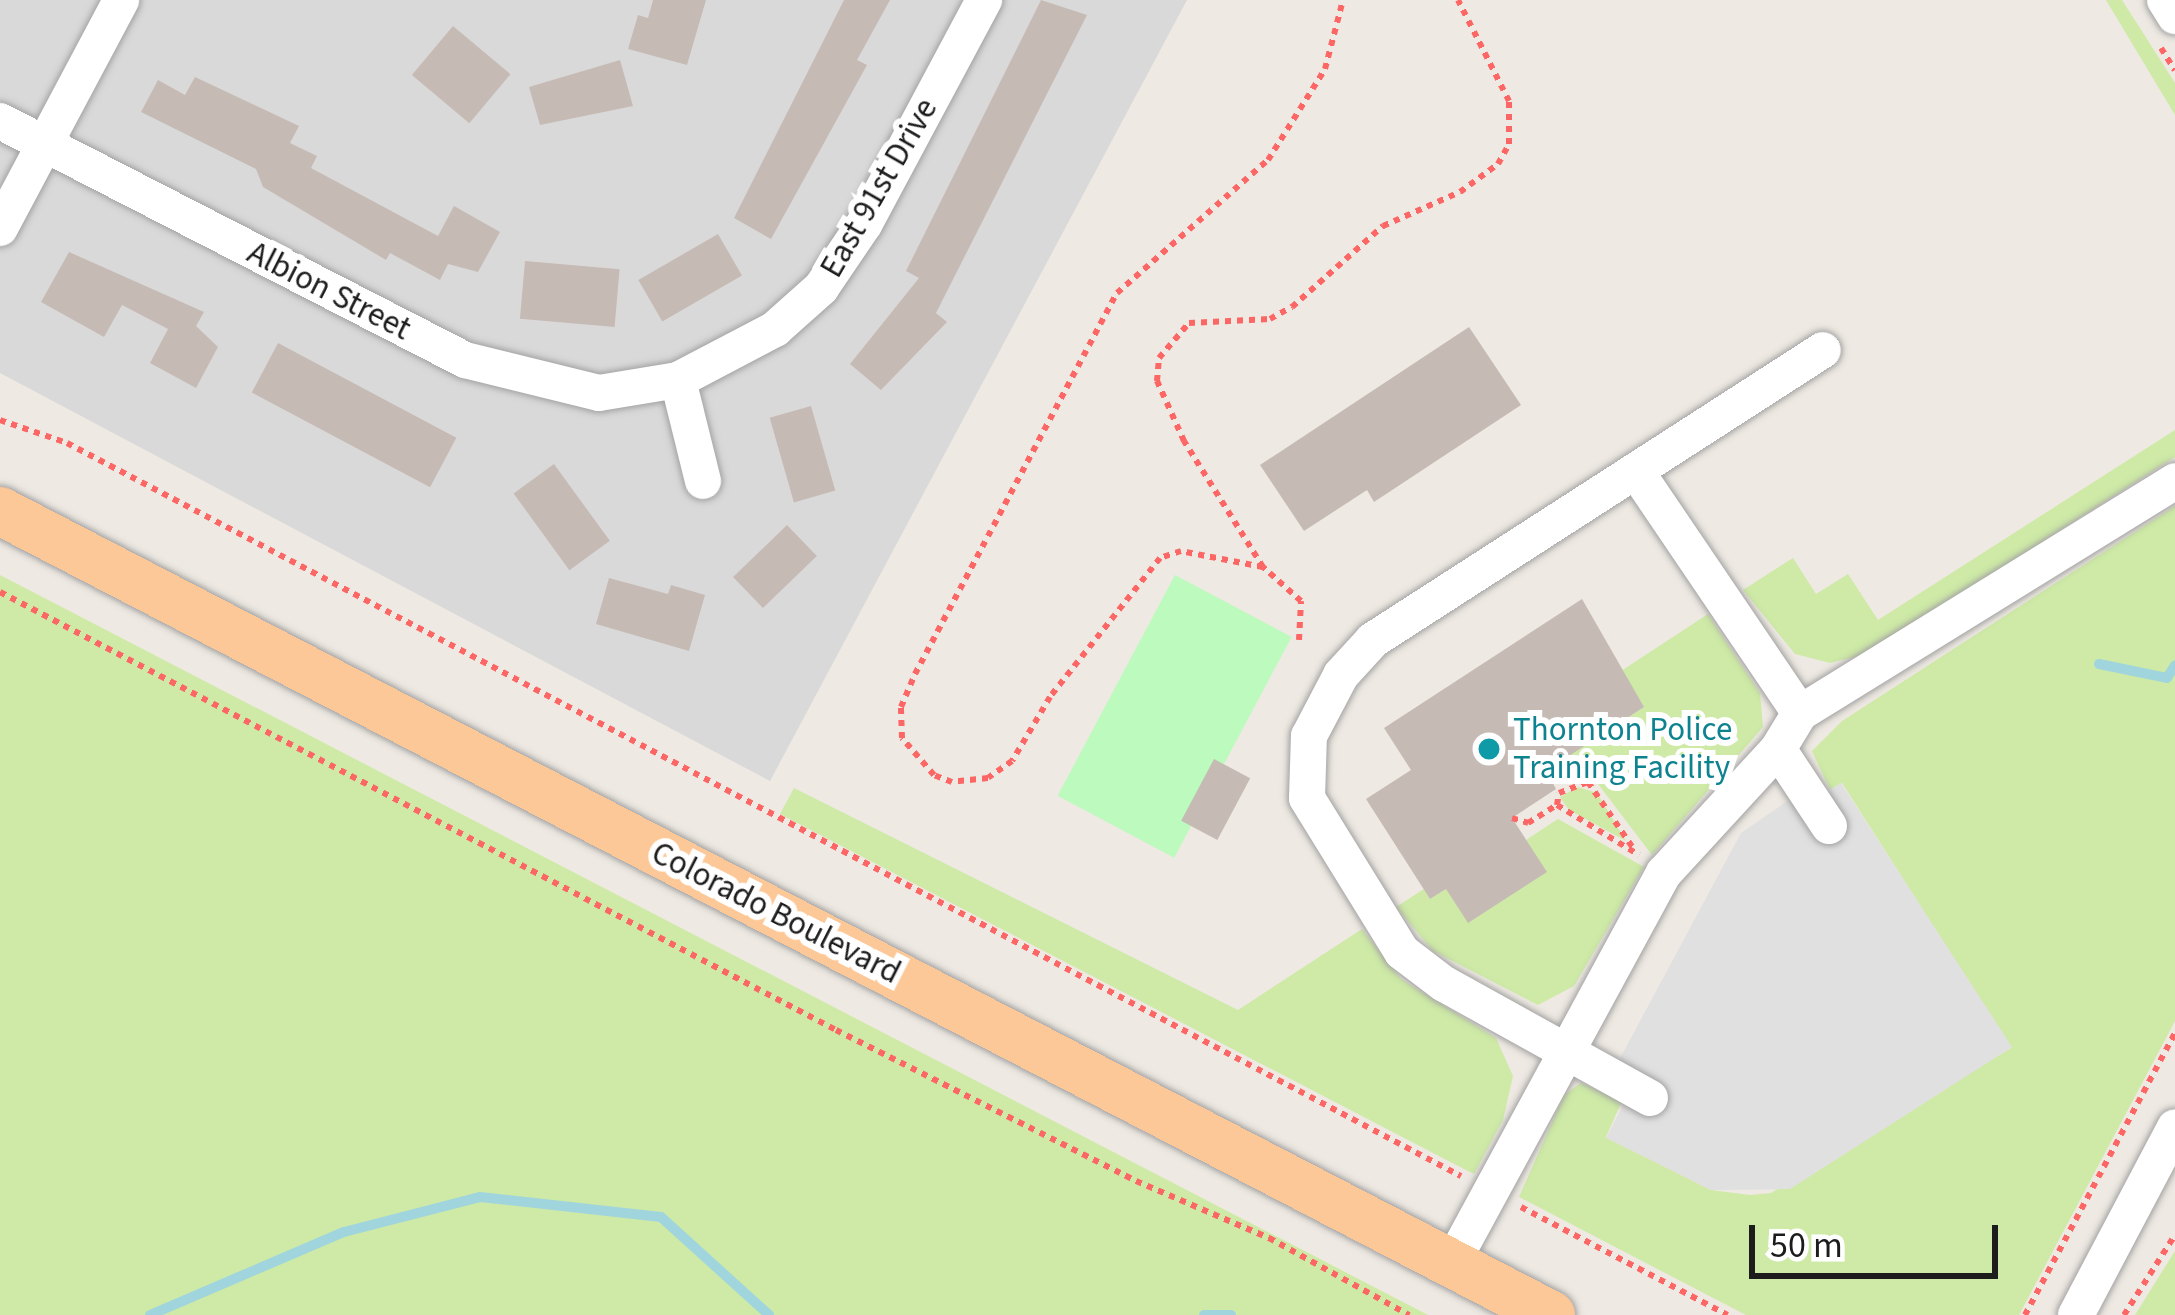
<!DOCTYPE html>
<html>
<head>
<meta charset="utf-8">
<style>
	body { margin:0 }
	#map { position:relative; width:2175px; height:1315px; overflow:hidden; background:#eee9e2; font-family:"Source Sans 3",sans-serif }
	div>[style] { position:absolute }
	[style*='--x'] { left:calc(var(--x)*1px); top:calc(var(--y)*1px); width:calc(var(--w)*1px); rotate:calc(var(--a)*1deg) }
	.residential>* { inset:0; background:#dad9d9 }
	.grass>* { inset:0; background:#ceeaa6 }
	.park>* { inset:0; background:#bdfabd; transform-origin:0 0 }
	.parking>* { inset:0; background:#e0e0e0 }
	.stream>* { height:10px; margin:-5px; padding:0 5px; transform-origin:5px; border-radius:5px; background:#a1d5dd }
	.building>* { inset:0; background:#c6bab5; transform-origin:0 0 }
	.path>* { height:6px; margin-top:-3px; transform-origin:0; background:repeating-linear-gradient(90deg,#fc6665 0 6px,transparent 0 12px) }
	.roads { filter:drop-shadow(0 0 3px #a3a3a3) drop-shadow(0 0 3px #a3a3a3) }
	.minor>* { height:36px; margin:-18px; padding:0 18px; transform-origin:18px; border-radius:18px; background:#fff }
	.major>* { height:48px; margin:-24px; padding:0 24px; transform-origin:24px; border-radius:24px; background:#fdc897 }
	.dots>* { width:33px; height:33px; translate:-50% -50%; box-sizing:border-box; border:6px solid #fff; border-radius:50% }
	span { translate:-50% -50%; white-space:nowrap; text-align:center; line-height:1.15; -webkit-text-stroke:12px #fff; paint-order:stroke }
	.street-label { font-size:33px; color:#1c1c1c }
	.culture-label { font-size:33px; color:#0d838f }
	.left { translate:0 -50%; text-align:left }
	.scale { position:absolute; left:1749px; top:1225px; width:249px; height:54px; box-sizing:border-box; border:6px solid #1c1c1c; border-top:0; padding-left:15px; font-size:36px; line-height:42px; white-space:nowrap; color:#1c1c1c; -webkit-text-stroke:9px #fff; paint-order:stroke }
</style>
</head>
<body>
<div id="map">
	<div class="residential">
		<div style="clip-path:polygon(0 0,1187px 0,770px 781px,0 373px)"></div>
	</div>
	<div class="grass">
		<div style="clip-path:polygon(2106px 0,2122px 0,2175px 83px,2175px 115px)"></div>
		<div style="clip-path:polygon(2175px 430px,2175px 457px,1866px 654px,1830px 663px,1795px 654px,1743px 590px,1793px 558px,1816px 594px,1848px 574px,1878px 620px)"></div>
		<div style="clip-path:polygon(2175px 506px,2175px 1021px,2019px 1315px,1746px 1315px,1519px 1197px,1564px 1095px,1581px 1083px,1622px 1101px,1606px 1137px,1711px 1190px,1750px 1195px,1771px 1193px,2011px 1048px,1842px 783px,1830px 790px,1812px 751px,1842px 721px)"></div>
		<div style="clip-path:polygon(0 575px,1428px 1315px,0 1315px)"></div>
		<div style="clip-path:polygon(1708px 614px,1760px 693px,1763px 727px,1652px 855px,1595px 780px,1569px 781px,1565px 774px,1552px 781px,1545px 771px,1644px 707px,1621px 671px)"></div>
		<div style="clip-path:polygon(1578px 787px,1597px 793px,1626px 841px,1569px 810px,1560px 797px)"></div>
		<div style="clip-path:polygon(794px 788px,1238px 1010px,1362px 929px,1401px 979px,1496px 1038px,1513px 1076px,1503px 1120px,1474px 1174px,1460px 1167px,780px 814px)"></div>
		<div style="clip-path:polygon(1558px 819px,1644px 867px,1574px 986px,1538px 1005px,1433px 951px,1396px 907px,1424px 889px,1430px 899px,1446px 889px,1546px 871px,1526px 840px)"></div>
		<div style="clip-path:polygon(2175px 1251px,2175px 1315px,2135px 1315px)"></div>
	</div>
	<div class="park">
		<div style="left:1175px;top:575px;width:132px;height:250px;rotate:28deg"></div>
	</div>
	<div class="parking">
		<div style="clip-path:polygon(1841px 783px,2012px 1047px,1790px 1189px,1711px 1190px,1606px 1138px,1623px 1105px,1603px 1090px,1741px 833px,1792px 798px,1800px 808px)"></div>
	</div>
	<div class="stream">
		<div style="--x:2099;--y:664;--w:69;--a:11.6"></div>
		<div style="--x:2167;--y:678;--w:15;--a:-58"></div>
		<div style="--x:150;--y:1315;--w:211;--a:-23.2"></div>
		<div style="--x:344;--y:1232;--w:140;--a:-14.4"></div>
		<div style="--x:480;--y:1197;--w:182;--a:6.3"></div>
		<div style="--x:661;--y:1217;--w:146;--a:42.2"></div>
		<div style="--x:1204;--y:1315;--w:27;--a:0"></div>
	</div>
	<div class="building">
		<div style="clip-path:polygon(653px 0,706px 0,687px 65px,628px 49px,638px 15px,648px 18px)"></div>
		<div style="clip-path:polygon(844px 0,890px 0,857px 60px,867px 65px,771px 239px,734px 218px)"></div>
		<div style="clip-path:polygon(1041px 0,1087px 15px,936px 313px,947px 322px,881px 390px,850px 364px,919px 278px,906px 271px)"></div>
		<div style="left:453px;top:26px;width:75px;height:64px;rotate:40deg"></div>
		<div style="clip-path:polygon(620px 60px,633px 106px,540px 125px,529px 87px)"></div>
		<div style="clip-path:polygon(195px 77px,299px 126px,290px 143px,317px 156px,311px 168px,438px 236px,454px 206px,500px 232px,478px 272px,448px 264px,440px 280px,390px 253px,386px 260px,263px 187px,256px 169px,141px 112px,158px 80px,185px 95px)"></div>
		<div style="left:718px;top:234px;width:48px;height:92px;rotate:60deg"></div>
		<div style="clip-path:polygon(69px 252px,204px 312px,196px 326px,218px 347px,196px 388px,150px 363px,168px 329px,122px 305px,104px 337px,41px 302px)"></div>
		<div style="left:525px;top:261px;width:95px;height:58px;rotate:5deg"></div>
		<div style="clip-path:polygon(1469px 327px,1521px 405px,1374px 502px,1367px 490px,1304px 531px,1260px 465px)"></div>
		<div style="left:278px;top:343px;width:202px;height:56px;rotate:28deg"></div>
		<div style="left:811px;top:406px;width:88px;height:43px;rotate:74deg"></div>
		<div style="left:554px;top:464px;width:95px;height:50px;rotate:54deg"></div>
		<div style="left:787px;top:525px;width:43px;height:75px;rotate:46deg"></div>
		<div style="clip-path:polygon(609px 578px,668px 594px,671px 585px,705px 595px,689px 651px,596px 624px)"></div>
		<div style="clip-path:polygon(1582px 599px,1644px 707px,1546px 771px,1556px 789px,1512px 818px,1547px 872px,1468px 923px,1446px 889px,1430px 899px,1366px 799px,1411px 770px,1384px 728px)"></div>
		<div style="left:1214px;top:759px;width:41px;height:70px;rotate:28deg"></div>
	</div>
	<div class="path">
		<div style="--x:2161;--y:48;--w:26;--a:58"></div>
		<div style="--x:0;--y:420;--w:71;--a:18.9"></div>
		<div style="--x:67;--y:443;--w:1575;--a:27.74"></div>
		<div style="--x:1263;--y:567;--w:84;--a:-169"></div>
		<div style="--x:1181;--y:551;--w:22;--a:162"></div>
		<div style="--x:1160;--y:558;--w:177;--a:128.4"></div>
		<div style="--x:1050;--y:697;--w:74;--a:120.7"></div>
		<div style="--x:1012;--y:761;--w:29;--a:145"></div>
		<div style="--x:988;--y:778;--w:36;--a:174"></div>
		<div style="--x:952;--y:782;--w:19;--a:-159"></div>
		<div style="--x:934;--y:775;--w:49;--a:-130.9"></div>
		<div style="--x:902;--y:738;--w:31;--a:-92"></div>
		<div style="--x:901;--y:707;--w:36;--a:-67"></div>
		<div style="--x:915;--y:674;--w:431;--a:-62.1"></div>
		<div style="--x:1117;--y:293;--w:201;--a:-41.4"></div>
		<div style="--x:1268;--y:160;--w:107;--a:-57.9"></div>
		<div style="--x:1325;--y:69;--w:71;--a:-75.4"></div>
		<div style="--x:0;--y:592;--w:944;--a:27.65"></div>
		<div style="--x:836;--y:1030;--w:336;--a:26.7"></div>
		<div style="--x:1136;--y:1181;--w:145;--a:23.2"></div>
		<div style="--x:1269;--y:1238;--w:160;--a:28.8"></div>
		<div style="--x:1299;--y:640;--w:39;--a:-87"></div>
		<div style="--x:1301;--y:601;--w:51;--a:-138.2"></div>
		<div style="--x:1263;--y:567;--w:149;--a:-122.1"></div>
		<div style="--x:1184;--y:441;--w:66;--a:-114.2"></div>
		<div style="--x:1157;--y:381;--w:23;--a:-85"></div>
		<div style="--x:1159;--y:358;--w:46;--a:-49.4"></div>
		<div style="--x:1189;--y:323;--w:81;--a:-2.8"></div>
		<div style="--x:1270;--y:319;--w:25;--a:-29"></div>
		<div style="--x:1292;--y:307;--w:122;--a:-41.7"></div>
		<div style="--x:1383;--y:226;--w:84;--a:-23.8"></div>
		<div style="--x:1460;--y:192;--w:47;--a:-36.4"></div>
		<div style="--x:1498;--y:164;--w:23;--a:-61"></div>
		<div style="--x:1509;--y:144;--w:43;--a:-90"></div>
		<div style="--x:1509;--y:101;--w:113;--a:-116.8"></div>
		<div style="--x:1557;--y:805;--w:12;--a:-81"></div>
		<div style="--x:1559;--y:793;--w:31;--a:-21"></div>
		<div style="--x:1588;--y:782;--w:83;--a:55.7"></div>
		<div style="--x:1512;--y:818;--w:17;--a:17"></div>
		<div style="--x:1528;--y:823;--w:34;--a:-32"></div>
		<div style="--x:1557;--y:805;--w:96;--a:31.4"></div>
		<div style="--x:1521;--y:1207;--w:233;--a:27.6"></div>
		<div style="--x:2025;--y:1315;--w:319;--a:-62"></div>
		<div style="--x:2124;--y:1315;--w:95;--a:-57.5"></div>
	</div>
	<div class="roads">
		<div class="minor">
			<div style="--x:2165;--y:0;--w:19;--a:58"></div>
			<div style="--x:0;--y:121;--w:523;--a:27.2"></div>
			<div style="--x:465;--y:360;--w:138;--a:13.8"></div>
			<div style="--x:599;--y:393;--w:80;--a:-9.3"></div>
			<div style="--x:678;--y:380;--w:110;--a:-27.7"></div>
			<div style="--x:775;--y:329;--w:62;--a:-41.7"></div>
			<div style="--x:821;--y:288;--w:78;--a:-55.9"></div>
			<div style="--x:865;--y:223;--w:253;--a:-61.9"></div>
			<div style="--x:0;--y:228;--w:258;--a:-62"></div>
			<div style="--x:678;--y:380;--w:104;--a:76.1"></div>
			<div style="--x:1636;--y:471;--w:292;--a:55.9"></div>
			<div style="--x:1829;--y:826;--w:92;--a:-123.5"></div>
			<div style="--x:1778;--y:749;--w:42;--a:-58.6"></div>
			<div style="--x:1800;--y:713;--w:441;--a:-31.7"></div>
			<div style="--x:1650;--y:1098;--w:235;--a:-151"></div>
			<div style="--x:1444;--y:984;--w:53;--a:-142.7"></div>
			<div style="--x:1402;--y:952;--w:181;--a:-121.7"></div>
			<div style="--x:1307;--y:798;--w:62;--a:-88.2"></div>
			<div style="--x:1309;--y:736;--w:69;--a:-62.3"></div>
			<div style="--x:1341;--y:675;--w:47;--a:-47.6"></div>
			<div style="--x:1373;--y:640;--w:535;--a:-32.8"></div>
			<div style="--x:1452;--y:1263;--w:444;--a:-61.5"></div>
			<div style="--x:1664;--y:873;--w:168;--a:-47.4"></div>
			<div style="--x:2076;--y:1315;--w:212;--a:-62.2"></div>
		</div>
		<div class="major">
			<div style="--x:0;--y:511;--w:1747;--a:27.4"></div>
		</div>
	</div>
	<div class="dots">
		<div style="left:1489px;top:749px;background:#0f9aa8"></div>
	</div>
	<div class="street-label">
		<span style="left:879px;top:188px;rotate:-60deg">East 91st Drive</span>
		<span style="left:329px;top:291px;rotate:27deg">Albion Street</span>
		<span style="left:776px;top:913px;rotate:27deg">Colorado Boulevard</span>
	</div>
	<div class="culture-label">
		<span class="left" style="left:1513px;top:749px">Thornton Police<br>Training Facility</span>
	</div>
	<div class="scale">50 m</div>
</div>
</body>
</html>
